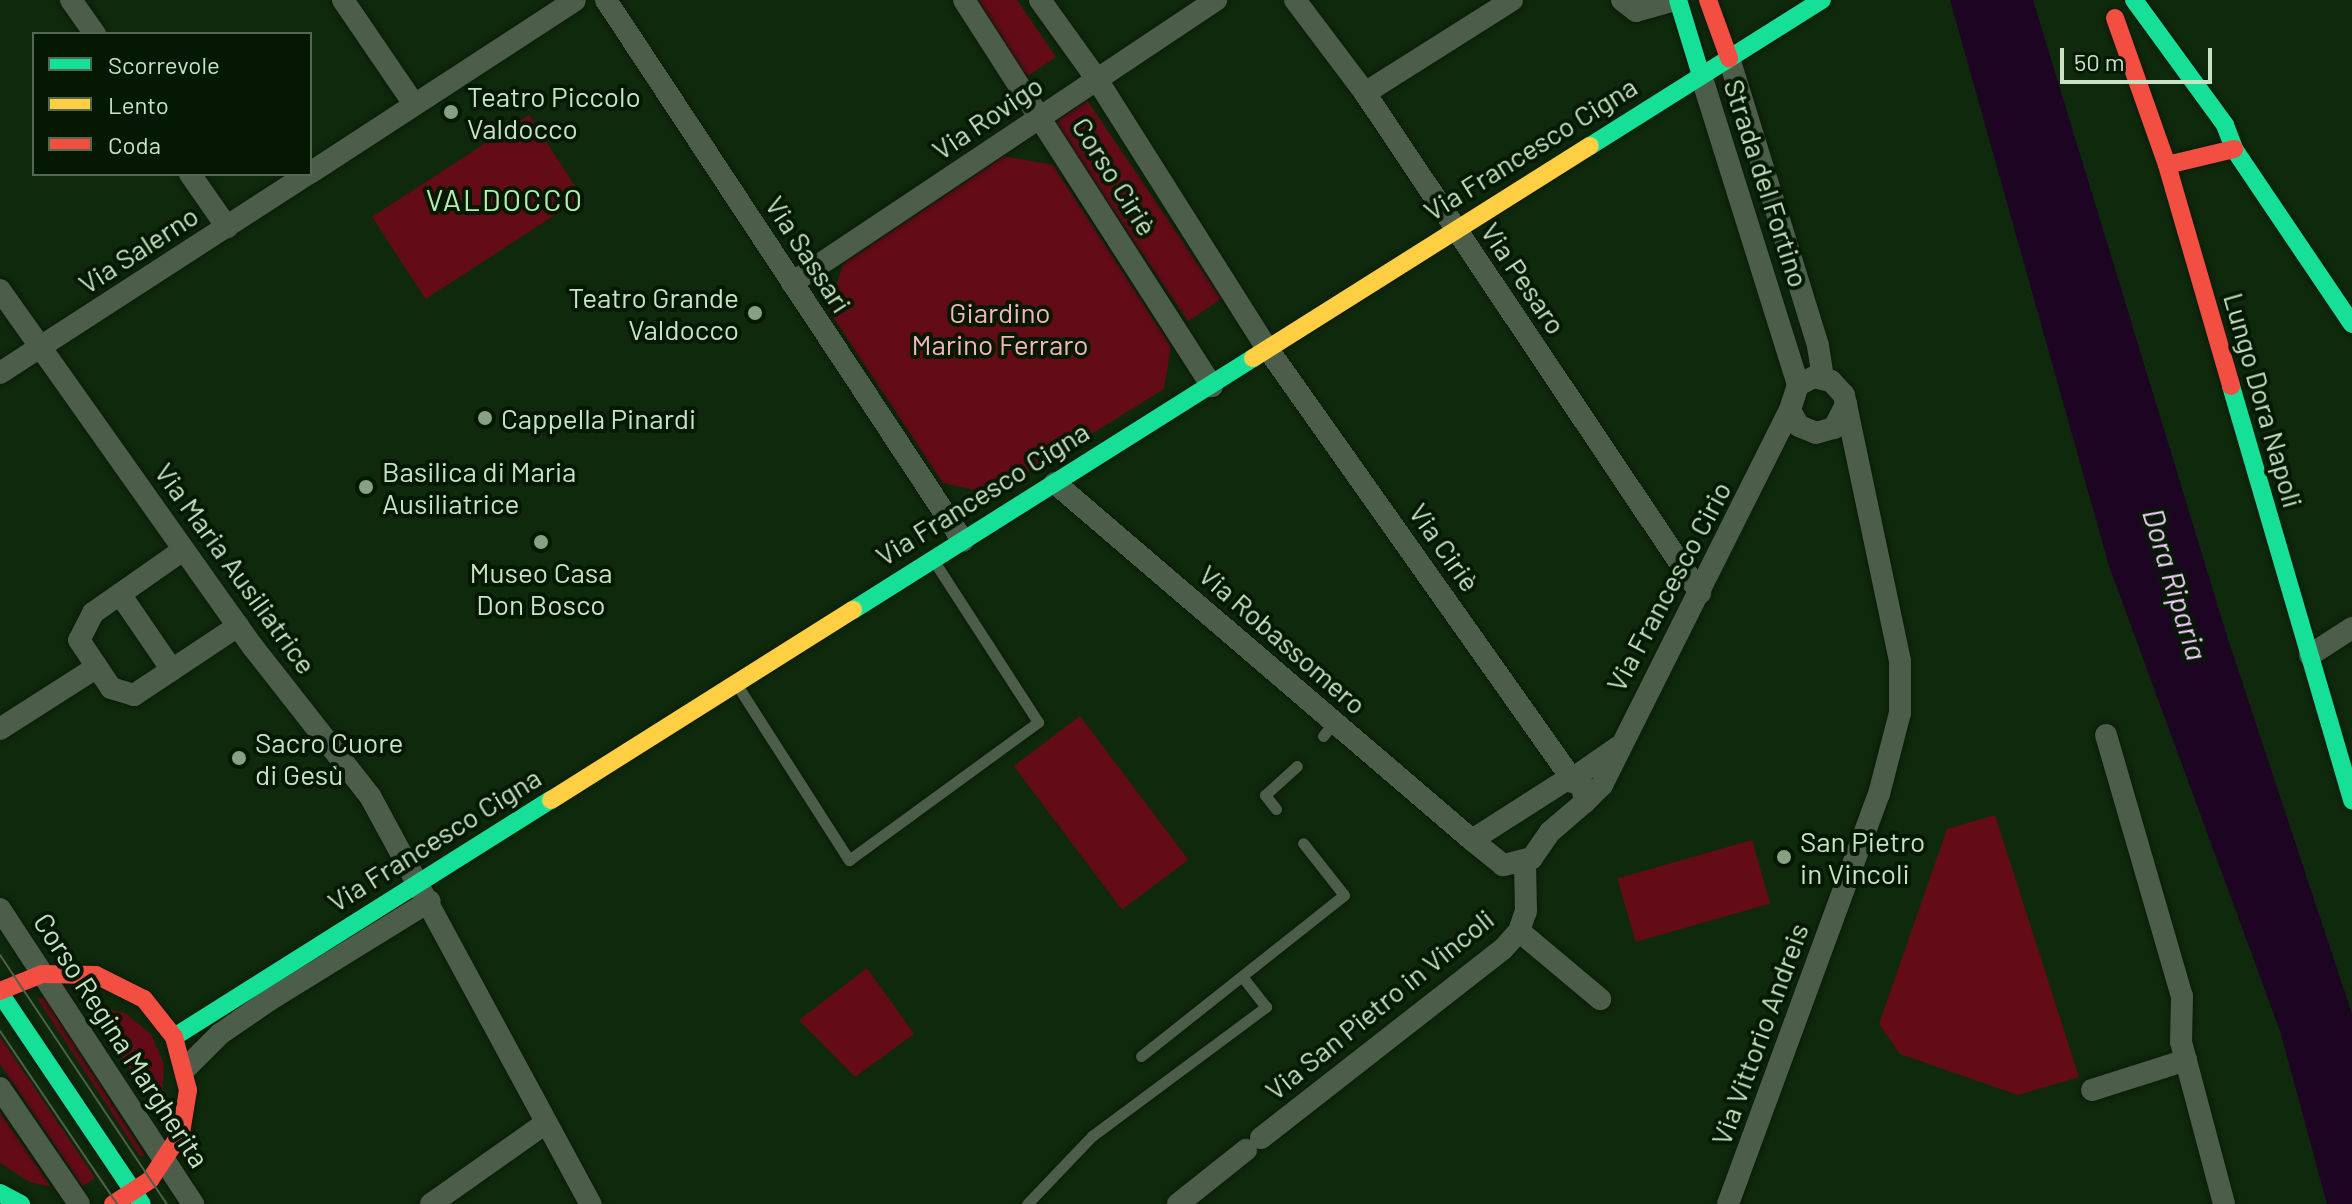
<!DOCTYPE html>
<html>
<head>
<meta charset="utf-8">
<style>
	body { margin:0 }
	#map { position:relative; width:2352px; height:1204px; overflow:hidden; background:#0e290c; font-family:Barlow,sans-serif }
	div>[style] { position:absolute }
	[style*='--x'] { left:calc(var(--x)*1px); top:calc(var(--y)*1px); width:calc(var(--w)*1px); rotate:calc(var(--a)*1deg) }
	.green>* { inset:0; background:#630c18; transform-origin:0 0 }
	.water>* { inset:0; background:#1d0423 }
	.roads { filter:drop-shadow(0 0 2px #0b1b0a) drop-shadow(0 0 2px #0b1b0a) }
	.lane>* { height:11px; margin:-5.5px; padding:0 5.5px; transform-origin:5.5px; border-radius:5.5px; background:#4c5d49 }
	.street>* { height:22px; margin:-11px; padding:0 11px; transform-origin:11px; border-radius:11px; background:#4c5d49 }
	.fast>* { height:18px; margin:-9px; padding:0 9px; transform-origin:9px; border-radius:9px; background:#16e098 }
	.slow>* { height:18px; margin:-9px; padding:0 9px; transform-origin:9px; border-radius:9px; background:#ffcf43 }
	.jam>* { height:18px; margin:-9px; padding:0 9px; transform-origin:9px; border-radius:9px; background:#f24e42 }
	.tram>* { height:2px; margin:-1px; padding:0 1px; transform-origin:1px; border-radius:1px; background:#4f604c }
	.dots>* { width:22px; height:22px; translate:-50% -50%; box-sizing:border-box; border:4px solid #051803; border-radius:50% }
	span { translate:-50% -50%; white-space:nowrap; text-align:center; line-height:1.15; -webkit-text-stroke:8px #051803; paint-order:stroke }
	.poi-label { font-size:28px; color:#c9e2c4 }
	.left { translate:0 -50%; text-align:left }
	.right { translate:-100% -50%; text-align:right }
	.street-label { font-size:28px; color:#c9e2c4 }
	.park-label { font-size:28px; color:#f5b7b6 }
	.neighbourhood-label { font-size:30px; color:#b8ebae; letter-spacing:2px }
	.water-label { font-size:30px; color:#f5d0fd; font-style:italic }
	.legend { position:absolute; left:32px; top:32px; width:280px; height:144px; box-sizing:border-box; background:#051803; border:2px solid #536950; margin:0; padding:10px 14px; list-style:none; font-size:24px; color:#c9e2c4 }
	.legend li { display:flex; align-items:center; gap:16px; height:40px }
	.legend b { width:40px; border:2px solid #536950 }
	.scale { position:absolute; left:2060px; top:48px; width:152px; height:36px; box-sizing:border-box; border:4px solid #c9e2c4; border-top:0; padding-left:10px; font-size:24px; line-height:28px; white-space:nowrap; color:#c9e2c4; -webkit-text-stroke:6px #051803; paint-order:stroke }
</style>
</head>
<body>
<div id="map">
	<div class="green">
		<div style="clip-path:polygon(967px 0,1017px 0,1056px 57px,1022px 80px)"></div>
		<div style="left:1087px;top:100px;width:240px;height:40px;rotate:56deg"></div>
		<div style="left:529px;top:115px;width:98px;height:187px;rotate:57deg"></div>
		<div style="clip-path:polygon(1003px 156px,1053px 165px,1171px 346px,1164px 389px,994px 494px,943px 483px,829px 311px,843px 263px)"></div>
		<div style="left:1080px;top:716px;width:180px;height:83px;rotate:53deg"></div>
		<div style="clip-path:polygon(1995px 815px,2079px 1077px,2018px 1095px,1900px 1054px,1879px 1024px,1947px 829px)"></div>
		<div style="left:1752px;top:840px;width:66px;height:140px;rotate:74deg"></div>
		<div style="clip-path:polygon(867px 968px,914px 1034px,855px 1077px,799px 1020px)"></div>
		<div style="clip-path:polygon(37px 998px,45px 998px,145px 1155px,140px 1156px)"></div>
		<div style="clip-path:polygon(85px 1004px,125px 1013px,151px 1034px,164px 1064px,161px 1114px)"></div>
		<div style="left:0;top:1037px;width:170px;height:15px;rotate:56deg"></div>
		<div style="clip-path:polygon(0 1112px,51px 1187px,30px 1182px,0 1163px)"></div>
	</div>
	<div class="water">
		<div style="clip-path:polygon(1950px 0,2033px 0,2227px 636px,2352px 1014px,2352px 1204px,2327px 1204px,2280px 1031px,2109px 566px)"></div>
	</div>
	<div class="roads">
		<div class="lane">
			<div style="--x:737;--y:685;--w:208;--a:57.4"></div>
			<div style="--x:849;--y:860;--w:234;--a:-36.1"></div>
			<div style="--x:1038;--y:722;--w:193;--a:-122.9"></div>
			<div style="--x:1323;--y:736;--w:18;--a:-52"></div>
			<div style="--x:1276;--y:809;--w:18;--a:-128"></div>
			<div style="--x:1265;--y:795;--w:43;--a:-42.2"></div>
			<div style="--x:1141;--y:1056;--w:259;--a:-38.4"></div>
			<div style="--x:1344;--y:895;--w:66;--a:-128.3"></div>
			<div style="--x:1027;--y:1204;--w:94;--a:-46.3"></div>
			<div style="--x:1092;--y:1136;--w:217;--a:-36.6"></div>
			<div style="--x:1266;--y:1007;--w:39;--a:-128"></div>
		</div>
		<div class="street">
			<div style="--x:71;--y:0;--w:42;--a:54.8"></div>
			<div style="--x:343;--y:0;--w:126;--a:55.7"></div>
			<div style="--x:606;--y:0;--w:648;--a:56.58"></div>
			<div style="--x:964;--y:0;--w:459;--a:57.3"></div>
			<div style="--x:1040;--y:0;--w:96;--a:54.3"></div>
			<div style="--x:1096;--y:78;--w:316;--a:57.7"></div>
			<div style="--x:1265;--y:345;--w:532;--a:54.73"></div>
			<div style="--x:1572;--y:779;--w:56;--a:-34.8"></div>
			<div style="--x:1295;--y:0;--w:116;--a:53"></div>
			<div style="--x:1365;--y:93;--w:602;--a:56.18"></div>
			<div style="--x:1622;--y:0;--w:18;--a:38"></div>
			<div style="--x:1636;--y:11;--w:41;--a:-15.8"></div>
			<div style="--x:1729;--y:58;--w:301;--a:72.8"></div>
			<div style="--x:1818;--y:346;--w:32;--a:81"></div>
			<div style="--x:1701;--y:75;--w:325;--a:72.6"></div>
			<div style="--x:1365;--y:93;--w:174;--a:-32.3"></div>
			<div style="--x:310;--y:173;--w:316;--a:-33.1"></div>
			<div style="--x:190;--y:174;--w:65;--a:55.1"></div>
			<div style="--x:792;--y:283;--w:510;--a:-33.72"></div>
			<div style="--x:0;--y:290;--w:438;--a:54.7"></div>
			<div style="--x:253;--y:647;--w:189;--a:51.9"></div>
			<div style="--x:370;--y:796;--w:464;--a:61.6"></div>
			<div style="--x:0;--y:373;--w:367;--a:-32.9"></div>
			<div style="--x:1055;--y:483;--w:549;--a:40.57"></div>
			<div style="--x:183;--y:550;--w:110;--a:145"></div>
			<div style="--x:93;--y:613;--w:30;--a:117"></div>
			<div style="--x:79;--y:640;--w:58;--a:56.3"></div>
			<div style="--x:111;--y:688;--w:24;--a:17"></div>
			<div style="--x:134;--y:695;--w:125;--a:-33.6"></div>
			<div style="--x:120;--y:594;--w:92;--a:55.6"></div>
			<div style="--x:2310;--y:655;--w:50;--a:-32.7"></div>
			<div style="--x:0;--y:729;--w:115;--a:-32.6"></div>
			<div style="--x:2106;--y:735;--w:272;--a:73.8"></div>
			<div style="--x:2182;--y:996;--w:46;--a:91.2"></div>
			<div style="--x:2181;--y:1042;--w:168;--a:75.1"></div>
			<div style="--x:1566;--y:780;--w:17;--a:17"></div>
			<div style="--x:1582;--y:785;--w:17;--a:80"></div>
			<div style="--x:1585;--y:802;--w:46;--a:139.4"></div>
			<div style="--x:1550;--y:832;--w:32;--a:125"></div>
			<div style="--x:1532;--y:858;--w:30;--a:166"></div>
			<div style="--x:1503;--y:865;--w:40;--a:-141"></div>
			<div style="--x:1472;--y:840;--w:112;--a:-32.6"></div>
			<div style="--x:1585;--y:802;--w:24;--a:-45"></div>
			<div style="--x:1602;--y:785;--w:419;--a:-63.4"></div>
			<div style="--x:0;--y:909;--w:353;--a:56.8"></div>
			<div style="--x:1519;--y:931;--w:106;--a:40"></div>
			<div style="--x:185;--y:1069;--w:49;--a:-45"></div>
			<div style="--x:220;--y:1034;--w:58;--a:-34.5"></div>
			<div style="--x:268;--y:1001;--w:190;--a:-31.7"></div>
			<div style="--x:0;--y:1088;--w:140;--a:55.7"></div>
			<div style="--x:2092;--y:1090;--w:99;--a:-17.7"></div>
			<div style="--x:1261;--y:1138;--w:307;--a:-38"></div>
			<div style="--x:1503;--y:949;--w:24;--a:-48"></div>
			<div style="--x:1519;--y:931;--w:21;--a:-71"></div>
			<div style="--x:1526;--y:911;--w:48;--a:-91.2"></div>
			<div style="--x:431;--y:1204;--w:141;--a:-35.2"></div>
			<div style="--x:1178;--y:1204;--w:87;--a:-38.5"></div>
			<div style="--x:1728;--y:1204;--w:437;--a:-69.8"></div>
			<div style="--x:1879;--y:794;--w:84;--a:-75.5"></div>
			<div style="--x:1900;--y:713;--w:52;--a:-90"></div>
			<div style="--x:1900;--y:661;--w:272;--a:-101.9"></div>
			<div style="--x:1844;--y:395;--w:19;--a:-133"></div>
			<div style="--x:1831;--y:381;--w:17;--a:-167"></div>
			<div style="--x:1814;--y:377;--w:18;--a:153"></div>
			<div style="--x:1798;--y:385;--w:26;--a:108"></div>
			<div style="--x:1790;--y:410;--w:18;--a:61"></div>
			<div style="--x:1799;--y:426;--w:18;--a:22"></div>
			<div style="--x:1816;--y:433;--w:19;--a:-16"></div>
			<div style="--x:1834;--y:428;--w:27;--a:-63"></div>
		</div>
		<div class="fast">
			<div style="--x:1678;--y:0;--w:78;--a:73"></div>
			<div style="--x:2134;--y:0;--w:155;--a:53.9"></div>
			<div style="--x:2225;--y:125;--w:26;--a:69"></div>
			<div style="--x:2234;--y:149;--w:211;--a:56"></div>
			<div style="--x:1590;--y:146;--w:274;--a:-32.2"></div>
			<div style="--x:2231;--y:386;--w:432;--a:73.7"></div>
			<div style="--x:853;--y:610;--w:473;--a:-32.2"></div>
			<div style="--x:0;--y:993;--w:254;--a:56.1"></div>
			<div style="--x:174;--y:1037;--w:445;--a:-32.2"></div>
			<div style="--x:0;--y:1193;--w:24;--a:28"></div>
		</div>
		<div class="slow">
			<div style="--x:1253;--y:358;--w:398;--a:-32.2"></div>
			<div style="--x:551;--y:800;--w:357;--a:-32.2"></div>
		</div>
		<div class="jam">
			<div style="--x:1708;--y:0;--w:62;--a:70.1"></div>
			<div style="--x:2115;--y:18;--w:156;--a:70.5"></div>
			<div style="--x:2167;--y:165;--w:230;--a:73.8"></div>
			<div style="--x:2167;--y:165;--w:69;--a:-13.4"></div>
			<div style="--x:0;--y:991;--w:45;--a:-22"></div>
			<div style="--x:42;--y:974;--w:54;--a:1.1"></div>
			<div style="--x:96;--y:975;--w:54;--a:26.6"></div>
			<div style="--x:144;--y:999;--w:48;--a:51.7"></div>
			<div style="--x:174;--y:1037;--w:55;--a:75.2"></div>
			<div style="--x:188;--y:1090;--w:44;--a:99.2"></div>
			<div style="--x:181;--y:1133;--w:56;--a:123.4"></div>
			<div style="--x:150;--y:1180;--w:44;--a:147"></div>
		</div>
	</div>
	<div class="tram">
		<div style="--x:0;--y:955;--w:300;--a:56.2"></div>
		<div style="--x:0;--y:1031;--w:209;--a:55.9"></div>
	</div>
	<div class="dots">
		<div style="left:451px;top:112px;background:#88a184"></div>
		<div style="left:755px;top:313px;background:#88a184"></div>
		<div style="left:485px;top:418px;background:#88a184"></div>
		<div style="left:366px;top:487px;background:#88a184"></div>
		<div style="left:541px;top:542px;background:#88a184"></div>
		<div style="left:239px;top:758px;background:#88a184"></div>
		<div style="left:1784px;top:857px;background:#88a184"></div>
	</div>
	<div class="poi-label">
		<span class="left" style="left:467px;top:112px">Teatro Piccolo<br>Valdocco</span>
		<span class="right" style="left:739px;top:313px">Teatro Grande<br>Valdocco</span>
		<span class="left" style="left:501px;top:418px">Cappella Pinardi</span>
		<span class="left" style="left:382px;top:487px">Basilica di Maria<br>Ausiliatrice</span>
		<span style="left:541px;top:588px">Museo Casa<br>Don Bosco</span>
		<span class="left" style="left:255px;top:758px">Sacro Cuore<br>di Gesù</span>
		<span class="left" style="left:1800px;top:857px">San Pietro<br>in Vincoli</span>
	</div>
	<div class="street-label">
		<span style="left:987px;top:117px;rotate:-34deg">Via Rovigo</span>
		<span style="left:1530px;top:148px;rotate:-32deg">Via Francesco Cigna</span>
		<span style="left:1115px;top:176px;rotate:58deg">Corso Ciriè</span>
		<span style="left:1767px;top:183px;rotate:72deg">Strada del Fortino</span>
		<span style="left:138px;top:249px;rotate:-33deg">Via Salerno</span>
		<span style="left:809px;top:254px;rotate:57deg">Via Sassari</span>
		<span style="left:1524px;top:278px;rotate:56deg">Via Pesaro</span>
		<span style="left:2264px;top:400px;rotate:74deg">Lungo Dora Napoli</span>
		<span style="left:982px;top:493px;rotate:-32deg">Via Francesco Cigna</span>
		<span style="left:1445px;top:547px;rotate:55deg">Via Ciriè</span>
		<span style="left:236px;top:568px;rotate:54deg">Via Maria Ausiliatrice</span>
		<span style="left:1668px;top:586px;rotate:-62deg">Via Francesco Cirio</span>
		<span style="left:1283px;top:639px;rotate:41deg">Via Robassomero</span>
		<span style="left:434px;top:839px;rotate:-32deg">Via Francesco Cigna</span>
		<span style="left:1379px;top:1004px;rotate:-39deg">Via San Pietro in Vincoli</span>
		<span style="left:1759px;top:1034px;rotate:-70deg">Via Vittorio Andreis</span>
		<span style="left:122px;top:1040px;rotate:57deg">Corso Regina Margherita</span>
	</div>
	<div class="park-label">
		<span style="left:1000px;top:328px">Giardino<br>Marino Ferraro</span>
	</div>
	<div class="neighbourhood-label">
		<span style="left:505px;top:199px">VALDOCCO</span>
	</div>
	<div class="water-label">
		<span style="left:2176px;top:584px;rotate:73deg">Dora Riparia</span>
	</div>
	<ul class="legend">
	<li><b style="height:10px;background:#16e098"></b>Scorrevole</li>
	<li><b style="height:10px;background:#ffcf43"></b>Lento</li>
	<li><b style="height:10px;background:#f24e42"></b>Coda</li>
	</ul>
	<div class="scale">50 m</div>
</div>
</body>
</html>
